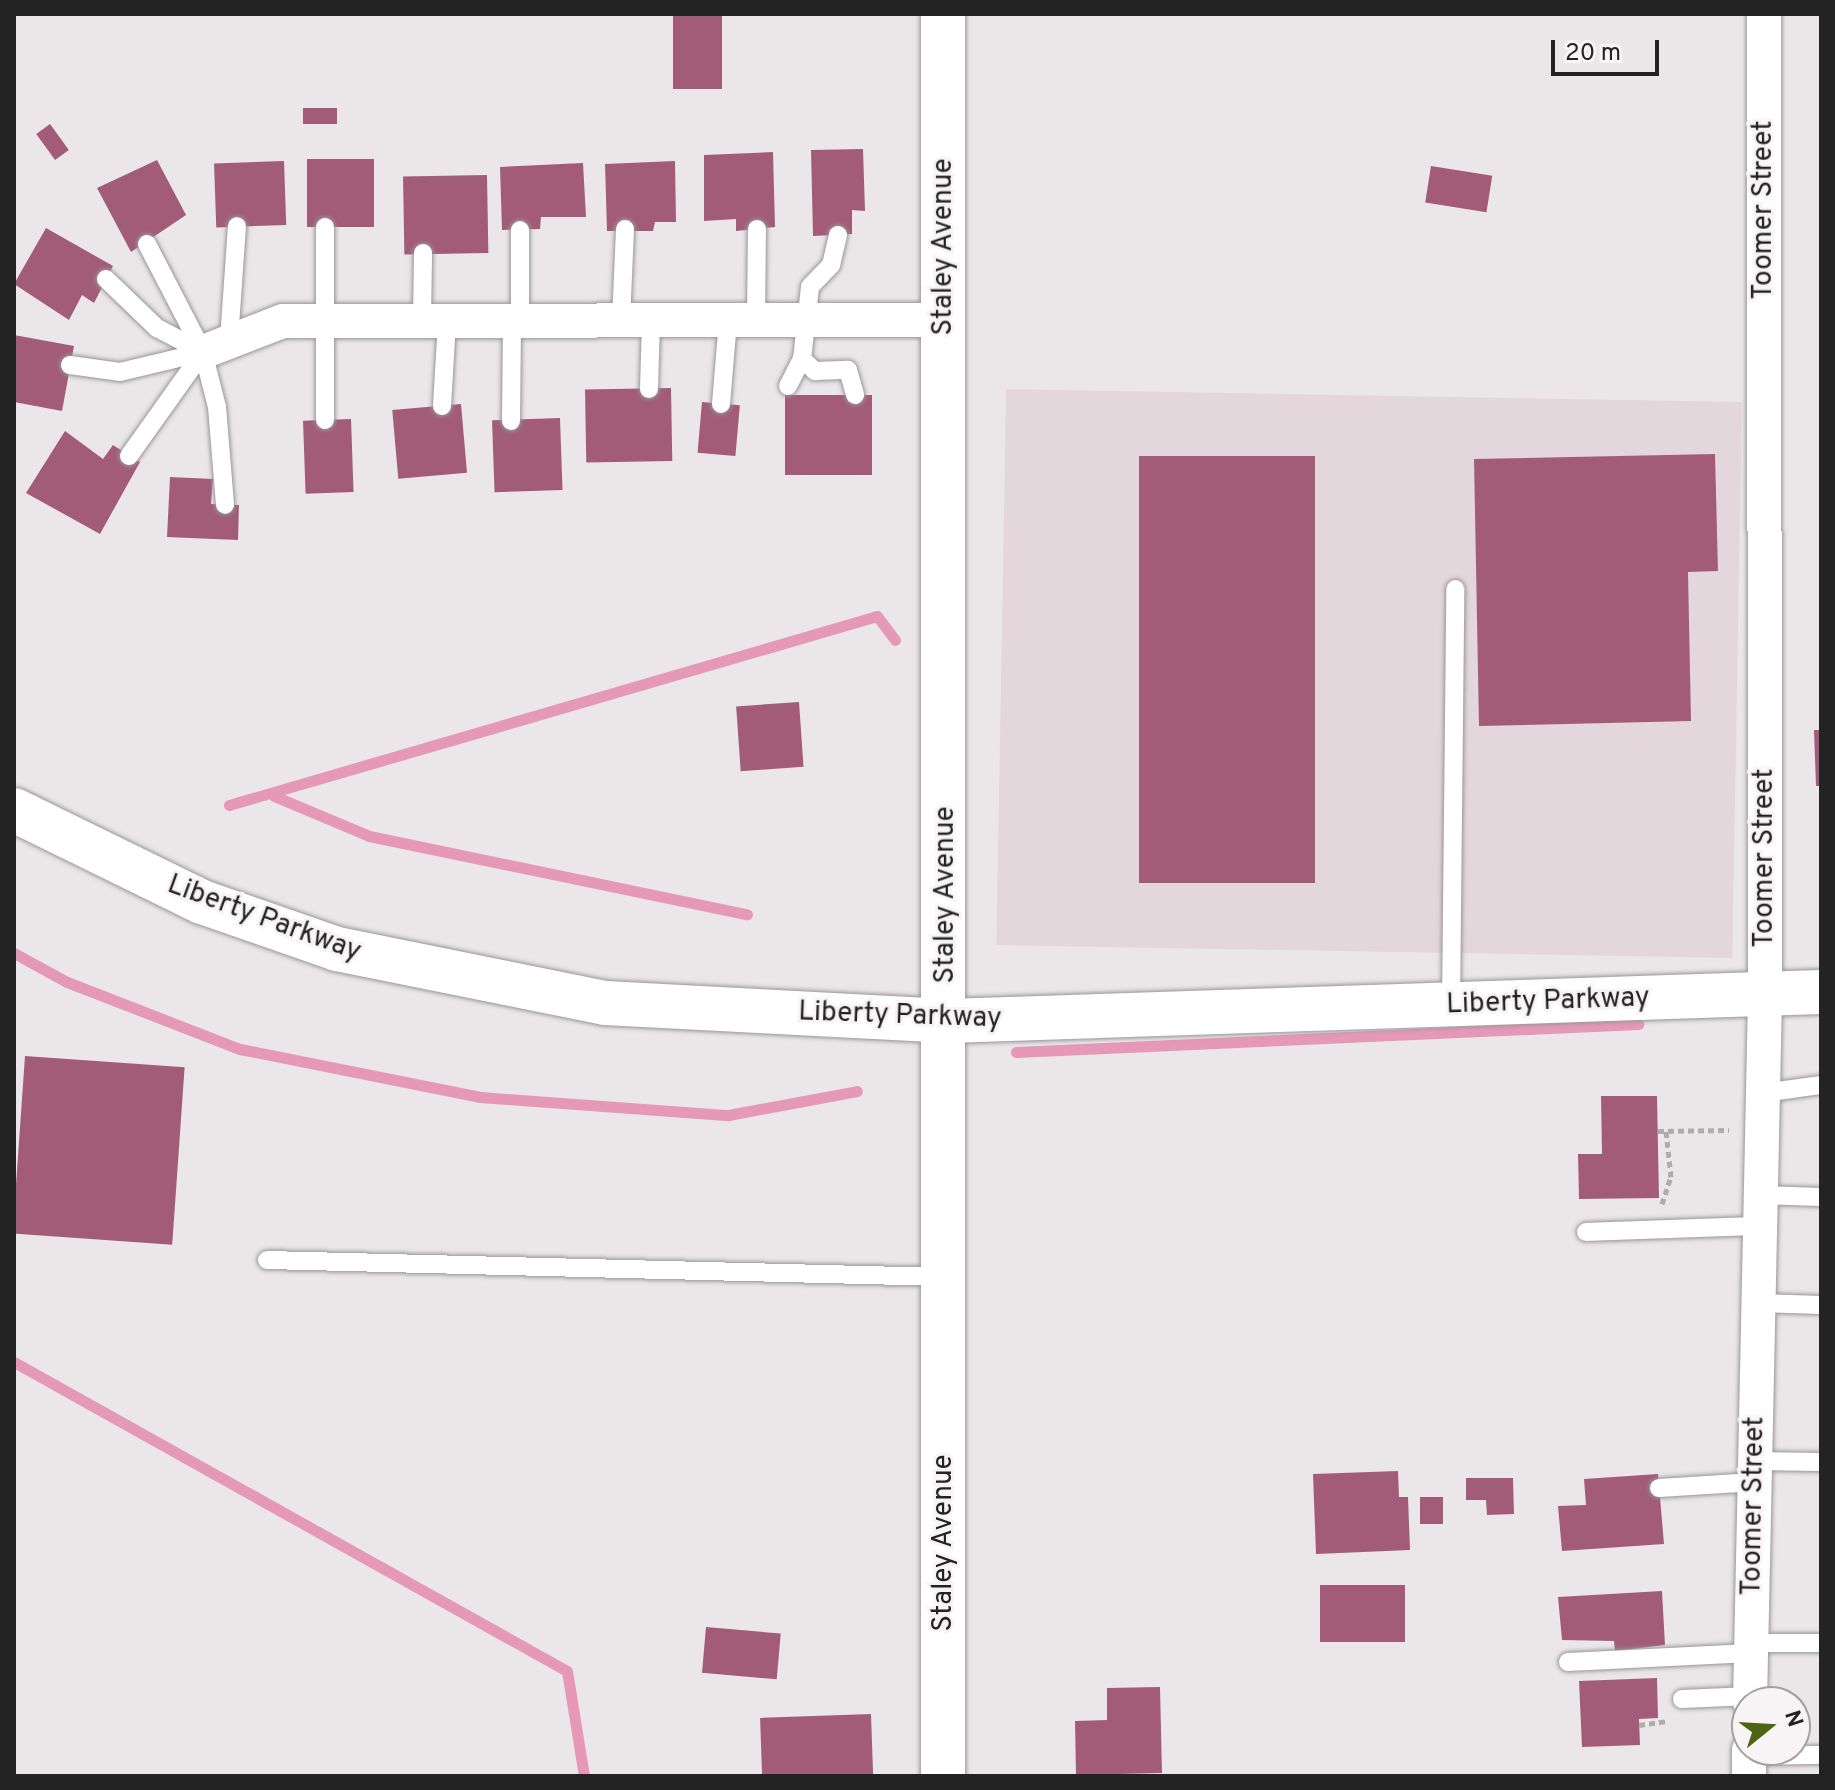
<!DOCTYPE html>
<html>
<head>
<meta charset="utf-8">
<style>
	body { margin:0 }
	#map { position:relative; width:1835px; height:1790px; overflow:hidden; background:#ebe7e8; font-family:Overpass,sans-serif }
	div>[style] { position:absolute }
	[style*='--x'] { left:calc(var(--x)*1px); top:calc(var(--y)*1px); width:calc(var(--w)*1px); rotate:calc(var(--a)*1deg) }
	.built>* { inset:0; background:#e4d7dc; transform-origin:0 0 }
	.stream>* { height:11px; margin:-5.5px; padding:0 5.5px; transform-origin:5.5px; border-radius:5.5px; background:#e599b6 }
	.building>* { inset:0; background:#a25c78; transform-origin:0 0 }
	.path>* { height:5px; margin-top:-2.5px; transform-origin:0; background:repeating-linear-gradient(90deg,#afacad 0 6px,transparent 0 10px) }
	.roads { filter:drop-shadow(0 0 2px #9a9697) drop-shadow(0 0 2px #9a9697) }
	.lane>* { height:18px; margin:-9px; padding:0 9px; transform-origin:9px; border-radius:9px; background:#fff }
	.street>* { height:34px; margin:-17px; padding:0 17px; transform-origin:17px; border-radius:17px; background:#fff }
	.secondary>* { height:44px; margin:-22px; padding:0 22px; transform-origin:22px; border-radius:22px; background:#fff }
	span { translate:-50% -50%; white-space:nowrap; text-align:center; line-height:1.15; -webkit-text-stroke:6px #f8f4f5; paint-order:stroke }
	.street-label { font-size:28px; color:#242324 }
	.frame { position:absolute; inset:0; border:16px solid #242324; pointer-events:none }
	.north { position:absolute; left:1731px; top:1686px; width:80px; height:80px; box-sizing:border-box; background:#f8f4f5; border:2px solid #a3a0a1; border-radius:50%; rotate:72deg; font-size:22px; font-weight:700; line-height:32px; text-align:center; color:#242324 }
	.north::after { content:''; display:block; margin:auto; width:28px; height:36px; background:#4c6414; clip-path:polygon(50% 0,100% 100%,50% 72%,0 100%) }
	.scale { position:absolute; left:1551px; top:40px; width:108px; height:36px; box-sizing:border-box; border:4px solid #242324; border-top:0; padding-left:10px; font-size:24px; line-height:28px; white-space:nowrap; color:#242324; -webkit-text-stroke:6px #f8f4f5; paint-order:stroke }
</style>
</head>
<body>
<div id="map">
	<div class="built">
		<div style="left:1742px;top:402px;width:556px;height:736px;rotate:91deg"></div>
	</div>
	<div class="stream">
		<div style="--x:274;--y:796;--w:103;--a:22.8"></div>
		<div style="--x:369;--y:836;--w:386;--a:11.7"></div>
		<div style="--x:229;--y:805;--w:675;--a:-16.26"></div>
		<div style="--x:877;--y:616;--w:30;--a:53"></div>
		<div style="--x:14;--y:953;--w:60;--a:28.7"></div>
		<div style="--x:67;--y:982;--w:186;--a:21.2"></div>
		<div style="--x:240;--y:1049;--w:245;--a:11.3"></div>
		<div style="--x:480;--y:1097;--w:249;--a:4.2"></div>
		<div style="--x:728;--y:1115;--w:131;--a:-10.5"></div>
		<div style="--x:1016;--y:1052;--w:623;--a:-2.58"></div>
		<div style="--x:14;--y:1362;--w:633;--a:29.2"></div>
		<div style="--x:567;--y:1671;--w:106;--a:80.8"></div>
	</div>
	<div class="building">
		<div style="left:673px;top:14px;width:49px;height:75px"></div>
		<div style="left:303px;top:108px;width:34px;height:16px"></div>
		<div style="left:50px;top:124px;width:32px;height:17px;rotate:54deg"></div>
		<div style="clip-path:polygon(863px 149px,865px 211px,852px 210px,852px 234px,813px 236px,811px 150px)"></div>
		<div style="clip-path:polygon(773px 152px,775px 227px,736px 231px,736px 219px,704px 221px,704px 155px)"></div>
		<div style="left:307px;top:159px;width:67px;height:68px"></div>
		<div style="clip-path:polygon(157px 160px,186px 215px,131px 252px,97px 188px)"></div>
		<div style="left:284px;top:161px;width:64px;height:70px;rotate:88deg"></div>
		<div style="clip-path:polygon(675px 161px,676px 222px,655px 222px,653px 231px,607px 231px,605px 164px)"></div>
		<div style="clip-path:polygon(583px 163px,586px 217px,541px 217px,540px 229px,502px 230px,500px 167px)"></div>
		<div style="left:1431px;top:166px;width:62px;height:37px;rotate:9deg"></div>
		<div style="left:487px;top:175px;width:78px;height:84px;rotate:89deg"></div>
		<div style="clip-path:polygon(46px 228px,113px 266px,94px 303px,82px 295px,69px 320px,14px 284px)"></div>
		<div style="clip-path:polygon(14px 335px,74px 346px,62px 411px,14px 402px)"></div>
		<div style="left:671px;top:388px;width:73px;height:86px;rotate:89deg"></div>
		<div style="left:785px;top:395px;width:87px;height:80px"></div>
		<div style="left:702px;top:402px;width:38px;height:51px;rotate:5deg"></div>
		<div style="left:461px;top:404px;width:69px;height:69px;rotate:85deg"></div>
		<div style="left:560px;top:418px;width:72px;height:68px;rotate:88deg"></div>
		<div style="left:351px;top:419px;width:73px;height:48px;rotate:88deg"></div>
		<div style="clip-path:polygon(65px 431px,103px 459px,113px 445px,140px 462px,100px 534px,26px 493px)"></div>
		<div style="clip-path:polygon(1715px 454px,1718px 571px,1688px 572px,1691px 721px,1479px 726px,1474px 459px)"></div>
		<div style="left:1315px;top:456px;width:427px;height:176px;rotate:90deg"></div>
		<div style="clip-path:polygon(170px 477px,213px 479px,211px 504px,239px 505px,238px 540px,167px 537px)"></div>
		<div style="left:799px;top:702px;width:65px;height:63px;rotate:86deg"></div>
		<div style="clip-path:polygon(1814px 730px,1821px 730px,1821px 786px,1816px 786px)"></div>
		<div style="left:25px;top:1056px;width:160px;height:178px;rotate:4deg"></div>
		<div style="clip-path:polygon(1601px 1096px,1657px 1096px,1659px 1198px,1579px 1199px,1578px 1154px,1602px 1154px)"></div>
		<div style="clip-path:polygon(1398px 1471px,1399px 1497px,1408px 1497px,1410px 1550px,1316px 1554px,1313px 1474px)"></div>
		<div style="clip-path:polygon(1658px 1474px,1664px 1544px,1562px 1551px,1558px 1506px,1586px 1505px,1584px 1479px)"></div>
		<div style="clip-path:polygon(1466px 1478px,1513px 1478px,1514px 1514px,1487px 1515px,1486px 1500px,1466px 1500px)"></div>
		<div style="left:1420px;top:1497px;width:23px;height:27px"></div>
		<div style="left:1320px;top:1585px;width:85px;height:57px"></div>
		<div style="clip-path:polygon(1662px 1591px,1665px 1645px,1615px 1651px,1614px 1641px,1562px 1640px,1558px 1597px)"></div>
		<div style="left:706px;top:1627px;width:75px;height:46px;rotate:5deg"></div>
		<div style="clip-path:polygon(1657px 1678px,1658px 1718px,1639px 1719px,1640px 1745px,1582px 1747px,1579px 1681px)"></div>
		<div style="clip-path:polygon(1160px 1687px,1162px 1773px,1076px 1775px,1075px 1721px,1107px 1720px,1107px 1688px)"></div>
		<div style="left:871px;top:1714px;width:62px;height:111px;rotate:88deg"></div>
	</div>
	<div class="path">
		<div style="--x:1658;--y:1131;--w:71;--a:-0.8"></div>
		<div style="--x:1662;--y:1204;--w:28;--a:-72"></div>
		<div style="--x:1671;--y:1177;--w:46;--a:-96.2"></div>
		<div style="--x:1639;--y:1725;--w:28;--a:-8"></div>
	</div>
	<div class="roads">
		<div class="lane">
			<div style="--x:520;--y:230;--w:90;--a:90"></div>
			<div style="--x:838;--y:235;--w:31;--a:103"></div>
			<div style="--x:831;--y:265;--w:30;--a:134"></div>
			<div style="--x:810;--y:287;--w:72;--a:96.3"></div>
			<div style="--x:802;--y:359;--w:18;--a:43"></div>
			<div style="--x:815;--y:371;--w:33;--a:-2"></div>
			<div style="--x:848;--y:370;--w:26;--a:74"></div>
			<div style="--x:147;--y:244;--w:122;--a:62.6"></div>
			<div style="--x:203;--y:352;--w:57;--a:75.7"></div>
			<div style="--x:217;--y:407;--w:98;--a:85.3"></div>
			<div style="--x:106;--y:279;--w:71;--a:43.9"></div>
			<div style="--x:157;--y:328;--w:52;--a:27.6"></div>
			<div style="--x:422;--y:320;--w:67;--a:-89.1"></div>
			<div style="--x:621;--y:321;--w:92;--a:-87.5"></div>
			<div style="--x:756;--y:321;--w:92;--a:-89.4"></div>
			<div style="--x:229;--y:340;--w:114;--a:-86"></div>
			<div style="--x:70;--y:365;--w:50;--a:8"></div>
			<div style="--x:120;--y:372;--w:85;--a:-13.5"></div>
			<div style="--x:788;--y:386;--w:30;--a:-63"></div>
			<div style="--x:649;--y:389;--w:69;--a:-88.3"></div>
			<div style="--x:721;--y:404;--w:84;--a:-85.2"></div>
			<div style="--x:442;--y:406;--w:85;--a:-86.6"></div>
			<div style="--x:325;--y:420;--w:193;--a:-90"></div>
			<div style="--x:511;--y:421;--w:101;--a:-89.4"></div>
			<div style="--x:129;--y:456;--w:128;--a:-54.6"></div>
			<div style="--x:1451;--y:1005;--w:416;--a:-89.4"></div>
			<div style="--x:1763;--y:1093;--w:59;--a:-7.9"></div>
			<div style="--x:1761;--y:1195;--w:60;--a:1.9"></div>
			<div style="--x:1586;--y:1232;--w:174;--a:-2"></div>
			<div style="--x:267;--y:1260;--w:676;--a:1.44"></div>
			<div style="--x:1759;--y:1303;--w:62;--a:1.8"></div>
			<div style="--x:1755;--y:1461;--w:66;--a:0.9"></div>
			<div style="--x:1659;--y:1488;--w:96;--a:-3.6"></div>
			<div style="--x:1751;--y:1643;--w:70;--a:0"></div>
			<div style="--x:1568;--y:1662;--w:183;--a:-2.8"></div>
			<div style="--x:1682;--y:1699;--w:68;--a:-2.5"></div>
			<div style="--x:1749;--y:1756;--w:72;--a:-0.8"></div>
		</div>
		<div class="street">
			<div style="--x:203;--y:352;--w:86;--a:-21.2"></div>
			<div style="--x:283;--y:321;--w:661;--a:-0.09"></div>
			<div style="--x:1750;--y:1702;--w:707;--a:-88.78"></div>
			<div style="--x:1765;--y:995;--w:981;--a:-90.06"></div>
			<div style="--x:1749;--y:1776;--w:26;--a:-90"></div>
		</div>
		<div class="secondary">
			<div style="--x:943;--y:14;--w:1762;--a:90"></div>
			<div style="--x:14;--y:810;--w:209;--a:26.1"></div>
			<div style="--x:202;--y:902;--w:143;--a:19.2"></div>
			<div style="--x:337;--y:949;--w:273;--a:11.4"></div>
			<div style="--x:605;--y:1003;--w:342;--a:3"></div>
			<div style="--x:947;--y:1021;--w:874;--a:-1.9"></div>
		</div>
	</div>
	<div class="street-label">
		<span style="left:1764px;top:210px;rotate:-90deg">Toomer Street</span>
		<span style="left:944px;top:247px;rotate:-90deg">Staley Avenue</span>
		<span style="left:1765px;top:858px;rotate:-90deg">Toomer Street</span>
		<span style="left:946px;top:895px;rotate:-90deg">Staley Avenue</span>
		<span style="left:264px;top:919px;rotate:20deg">Liberty Parkway</span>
		<span style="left:1548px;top:1002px;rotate:-2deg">Liberty Parkway</span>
		<span style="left:900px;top:1016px;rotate:2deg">Liberty Parkway</span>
		<span style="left:1754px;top:1506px;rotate:-89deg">Toomer Street</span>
		<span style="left:944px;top:1543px;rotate:-90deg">Staley Avenue</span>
	</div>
	<div class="frame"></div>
	<div class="north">N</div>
	<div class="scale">20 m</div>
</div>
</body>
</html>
